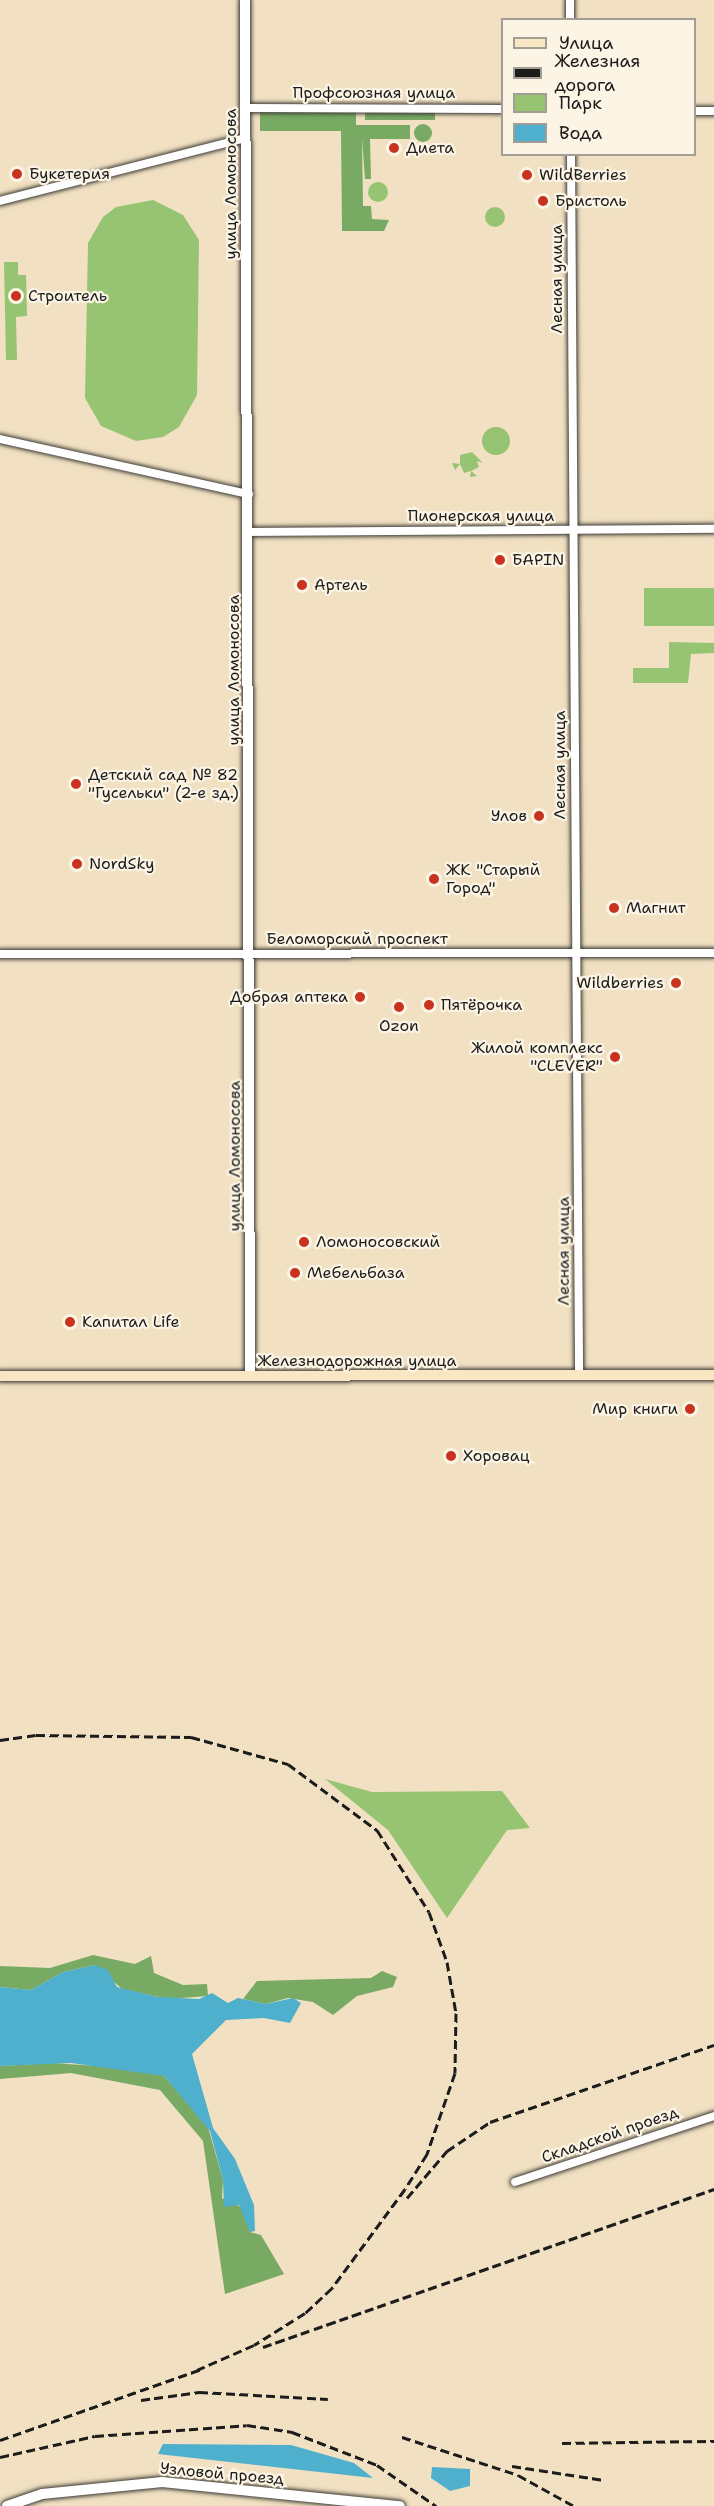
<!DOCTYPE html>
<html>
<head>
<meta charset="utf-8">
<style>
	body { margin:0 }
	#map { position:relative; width:714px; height:2506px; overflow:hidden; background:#f1e1c2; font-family:"Shantell Sans",sans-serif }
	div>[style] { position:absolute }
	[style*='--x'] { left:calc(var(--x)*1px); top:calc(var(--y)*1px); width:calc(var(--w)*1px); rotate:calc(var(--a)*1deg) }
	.green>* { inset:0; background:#96c472; transform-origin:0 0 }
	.round { border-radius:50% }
	.forest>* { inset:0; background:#78aa64; transform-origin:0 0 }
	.water>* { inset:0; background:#4eb0cd }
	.roads { filter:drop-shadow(0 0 2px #3c3a35) drop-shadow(0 0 2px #3c3a35) }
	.minor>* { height:8px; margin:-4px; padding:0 4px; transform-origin:4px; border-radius:4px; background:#fff }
	.tertiary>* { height:10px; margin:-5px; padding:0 5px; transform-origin:5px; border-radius:5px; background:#fff }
	.secondary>* { height:10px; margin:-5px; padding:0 5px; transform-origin:5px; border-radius:5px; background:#f9e7c3 }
	.rail>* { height:3px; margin-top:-1.5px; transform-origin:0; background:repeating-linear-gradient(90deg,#1c1c1c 0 9px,transparent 0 13.5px) }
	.dots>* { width:16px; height:16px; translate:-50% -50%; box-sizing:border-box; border:3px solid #fcf5e5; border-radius:50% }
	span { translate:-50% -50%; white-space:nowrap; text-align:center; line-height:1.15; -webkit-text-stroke:4.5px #fcf5e5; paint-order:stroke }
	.street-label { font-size:16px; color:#1c1c1c }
	.poi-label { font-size:16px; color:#1c1c1c }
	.left { translate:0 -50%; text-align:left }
	.right { translate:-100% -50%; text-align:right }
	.legend { position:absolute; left:501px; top:18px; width:195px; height:138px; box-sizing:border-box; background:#fcf5e5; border:2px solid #a29e95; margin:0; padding:8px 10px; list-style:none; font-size:18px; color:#1c1c1c }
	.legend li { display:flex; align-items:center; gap:12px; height:30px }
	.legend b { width:30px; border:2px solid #a29e95 }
</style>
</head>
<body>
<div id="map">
	<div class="green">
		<div class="round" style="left:368px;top:182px;width:20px;height:20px"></div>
		<div style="clip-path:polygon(153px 200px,183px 215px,199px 240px,197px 395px,179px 427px,163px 437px,136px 441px,101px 426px,85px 398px,88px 243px,103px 217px,116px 207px)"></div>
		<div class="round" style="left:485px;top:207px;width:20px;height:20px"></div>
		<div style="clip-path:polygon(4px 262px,18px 262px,18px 275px,26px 275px,27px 316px,16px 317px,17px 360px,6px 360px)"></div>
		<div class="round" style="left:482px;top:427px;width:28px;height:28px"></div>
		<div style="clip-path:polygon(472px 452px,483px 463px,477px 461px,479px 467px,471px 471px,477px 476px,470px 477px,471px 471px,464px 473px,460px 464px,455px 470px,452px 463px,460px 464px,460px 455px)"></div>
		<div style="left:714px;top:588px;width:38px;height:70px;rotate:90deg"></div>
		<div style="clip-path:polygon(669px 642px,714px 643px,714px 653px,691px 654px,688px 683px,633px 683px,633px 668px,669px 668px)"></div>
		<div style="clip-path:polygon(325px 1779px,372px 1792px,502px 1791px,530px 1828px,507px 1830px,447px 1918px,388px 1830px)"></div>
	</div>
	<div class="forest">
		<div style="clip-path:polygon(260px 110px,356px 111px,356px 125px,410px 125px,410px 139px,370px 139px,371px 179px,365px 179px,362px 138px,363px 206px,371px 206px,372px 219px,389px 220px,384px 231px,342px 231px,341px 131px,260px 131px)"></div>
		<div style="left:365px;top:110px;width:70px;height:10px"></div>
		<div class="round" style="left:414px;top:124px;width:18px;height:18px"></div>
		<div style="clip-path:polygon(93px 1955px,135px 1964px,151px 1956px,154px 1973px,183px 1985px,207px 1984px,208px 1996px,168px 1999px,122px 1989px,95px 1965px,63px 1972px,31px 1990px,0 1987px,0 1966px,50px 1968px)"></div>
		<div style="clip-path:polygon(382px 1971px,397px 1977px,393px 1987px,357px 1996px,333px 2015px,313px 2002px,288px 1998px,266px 2004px,243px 1999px,257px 1981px,371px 1978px)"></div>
		<div style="clip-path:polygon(53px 2063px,140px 2069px,164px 2076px,208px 2127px,223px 2180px,222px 2198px,243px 2208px,250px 2232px,261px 2235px,284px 2274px,225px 2294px,203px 2141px,160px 2090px,71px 2073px,0 2079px,0 2066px)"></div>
	</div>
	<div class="water">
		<div style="clip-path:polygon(95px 1965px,108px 1970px,117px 1987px,158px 1997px,199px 1999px,212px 1993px,228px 2003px,238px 1998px,266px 2004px,293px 1998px,301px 2003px,290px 2023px,264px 2018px,226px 2020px,192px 2054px,213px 2128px,235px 2159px,254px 2205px,255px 2231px,250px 2232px,239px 2205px,224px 2207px,223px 2180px,210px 2131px,164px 2076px,71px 2063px,0 2066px,0 1987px,31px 1990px,63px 1972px)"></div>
		<div style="clip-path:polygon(163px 2444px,291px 2445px,354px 2463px,373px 2478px,158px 2454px)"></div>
		<div style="clip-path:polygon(432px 2467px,470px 2469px,470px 2486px,450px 2491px,431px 2478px)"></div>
	</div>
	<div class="roads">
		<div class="minor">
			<div style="--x:570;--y:0;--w:20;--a:90"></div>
			<div style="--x:246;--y:108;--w:256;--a:0.2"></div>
			<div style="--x:694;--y:111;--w:20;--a:0"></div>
			<div style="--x:571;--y:154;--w:1221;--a:89.62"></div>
			<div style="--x:0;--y:201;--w:254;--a:-14.4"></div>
			<div style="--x:0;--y:439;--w:255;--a:12.5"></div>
			<div style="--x:249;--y:532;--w:465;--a:-0.4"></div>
			<div style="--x:0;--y:954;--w:714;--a:-0.08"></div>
			<div style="--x:515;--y:2182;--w:210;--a:-18.3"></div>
		</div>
		<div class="tertiary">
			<div style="--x:245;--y:0;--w:1376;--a:89.79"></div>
			<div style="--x:7;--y:2506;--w:37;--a:-19"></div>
			<div style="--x:42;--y:2494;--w:121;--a:-5.7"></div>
			<div style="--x:162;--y:2482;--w:239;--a:5.8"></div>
		</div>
		<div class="secondary">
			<div style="--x:0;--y:1376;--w:714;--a:-0.08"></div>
		</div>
	</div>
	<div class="rail">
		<div style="--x:0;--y:1740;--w:36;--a:-8"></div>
		<div style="--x:36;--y:1735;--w:155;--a:0.7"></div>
		<div style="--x:191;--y:1737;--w:101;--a:15.6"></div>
		<div style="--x:288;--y:1764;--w:111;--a:36.6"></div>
		<div style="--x:377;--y:1830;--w:97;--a:57.6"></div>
		<div style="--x:429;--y:1912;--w:53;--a:70.2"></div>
		<div style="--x:447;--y:1962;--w:52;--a:80"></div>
		<div style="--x:456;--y:2013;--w:60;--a:91"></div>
		<div style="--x:455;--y:2073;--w:86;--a:109.1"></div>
		<div style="--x:427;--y:2154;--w:41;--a:122.2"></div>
		<div style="--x:405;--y:2189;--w:123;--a:126.4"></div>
		<div style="--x:332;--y:2288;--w:37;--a:137"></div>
		<div style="--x:305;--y:2313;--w:60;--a:147.9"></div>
		<div style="--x:254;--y:2345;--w:62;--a:156.3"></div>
		<div style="--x:407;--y:2198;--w:62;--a:-49.6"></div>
		<div style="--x:447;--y:2151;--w:52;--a:-34"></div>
		<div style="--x:490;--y:2122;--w:237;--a:-19"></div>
		<div style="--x:263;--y:2347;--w:478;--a:-19.3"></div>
		<div style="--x:141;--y:2400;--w:59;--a:-7.9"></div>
		<div style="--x:199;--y:2392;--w:129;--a:3.1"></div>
		<div style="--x:402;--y:2437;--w:122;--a:18.1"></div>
		<div style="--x:518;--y:2475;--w:64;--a:29"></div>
		<div style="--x:0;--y:2440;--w:216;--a:-19.4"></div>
		<div style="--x:562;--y:2443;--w:152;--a:-0.8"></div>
		<div style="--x:0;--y:2457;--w:97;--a:-12.5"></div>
		<div style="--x:95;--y:2436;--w:152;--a:-4.1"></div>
		<div style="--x:247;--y:2425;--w:46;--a:8.8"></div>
		<div style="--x:292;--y:2432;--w:91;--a:21.2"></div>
		<div style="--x:377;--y:2465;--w:72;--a:34.8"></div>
		<div style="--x:512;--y:2466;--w:93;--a:8.7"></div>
	</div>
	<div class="dots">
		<div style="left:394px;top:148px;background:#c8321e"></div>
		<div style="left:17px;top:174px;background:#c8321e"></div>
		<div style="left:527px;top:175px;background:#c8321e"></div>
		<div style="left:543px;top:201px;background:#c8321e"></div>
		<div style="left:16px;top:296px;background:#c8321e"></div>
		<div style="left:500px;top:560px;background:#c8321e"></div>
		<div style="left:302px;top:585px;background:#c8321e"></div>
		<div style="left:76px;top:784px;background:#c8321e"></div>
		<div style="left:539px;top:816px;background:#c8321e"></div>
		<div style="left:77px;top:864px;background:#c8321e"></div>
		<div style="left:434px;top:879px;background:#c8321e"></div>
		<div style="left:614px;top:908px;background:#c8321e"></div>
		<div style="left:676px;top:983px;background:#c8321e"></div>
		<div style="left:360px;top:997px;background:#c8321e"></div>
		<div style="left:429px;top:1005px;background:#c8321e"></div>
		<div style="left:399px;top:1007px;background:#c8321e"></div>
		<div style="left:615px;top:1057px;background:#c8321e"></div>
		<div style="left:304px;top:1242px;background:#c8321e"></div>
		<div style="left:295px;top:1273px;background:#c8321e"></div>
		<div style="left:70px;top:1322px;background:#c8321e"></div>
		<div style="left:690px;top:1409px;background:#c8321e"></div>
		<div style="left:451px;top:1456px;background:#c8321e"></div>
	</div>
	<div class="street-label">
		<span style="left:374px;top:93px">Профсоюзная улица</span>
		<span style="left:231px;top:184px;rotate:-90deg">улица Ломоносова</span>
		<span style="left:557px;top:279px;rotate:-90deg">Лесная улица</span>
		<span style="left:481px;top:516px">Пионерская улица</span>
		<span style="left:234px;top:670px;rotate:-90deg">улица Ломоносова</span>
		<span style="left:560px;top:765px;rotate:-90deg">Лесная улица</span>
		<span style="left:357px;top:939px">Беломорский проспект</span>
		<span style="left:235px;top:1156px;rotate:-90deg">улица Ломоносова</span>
		<span style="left:564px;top:1251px;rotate:-90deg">Лесная улица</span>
		<span style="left:357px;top:1361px">Железнодорожная улица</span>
		<span style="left:610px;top:2135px;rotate:-19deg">Складской проезд</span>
		<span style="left:222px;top:2474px;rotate:5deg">Узловой проезд</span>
	</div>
	<div class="poi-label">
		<span class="left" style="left:406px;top:148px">Диета</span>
		<span class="left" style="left:29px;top:174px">Букетерия</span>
		<span class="left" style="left:539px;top:175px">WildBerries</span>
		<span class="left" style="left:555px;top:201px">Бристоль</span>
		<span class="left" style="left:28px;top:296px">Строитель</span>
		<span class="left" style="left:512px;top:560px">БАРIN</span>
		<span class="left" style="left:314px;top:585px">Артель</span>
		<span class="left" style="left:88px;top:784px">Детский сад № 82<br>"Гусельки" (2-е зд.)</span>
		<span class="right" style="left:527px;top:816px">Улов</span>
		<span class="left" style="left:89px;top:864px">NordSky</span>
		<span class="left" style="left:446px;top:879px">ЖК "Старый<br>Город"</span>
		<span class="left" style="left:626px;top:908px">Магнит</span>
		<span class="right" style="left:664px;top:983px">Wildberries</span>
		<span class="right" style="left:348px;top:997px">Добрая аптека</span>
		<span class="left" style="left:441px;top:1005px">Пятёрочка</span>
		<span style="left:399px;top:1026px">Ozon</span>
		<span class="right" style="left:603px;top:1057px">Жилой комплекс<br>"СLEVER"</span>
		<span class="left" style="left:316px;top:1242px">Ломоносовский</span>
		<span class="left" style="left:307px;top:1273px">Мебельбаза</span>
		<span class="left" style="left:82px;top:1322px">Капитал Life</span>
		<span class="right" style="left:678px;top:1409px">Мир книги</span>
		<span class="left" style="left:463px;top:1456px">Хоровац</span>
	</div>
	<ul class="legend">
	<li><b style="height:8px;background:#f9e7c3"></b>Улица</li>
	<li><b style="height:8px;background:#1c1c1c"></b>Железная дорога</li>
	<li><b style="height:16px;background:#96c472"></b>Парк</li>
	<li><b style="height:16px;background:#4eb0cd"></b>Вода</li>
	</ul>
</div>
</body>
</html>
